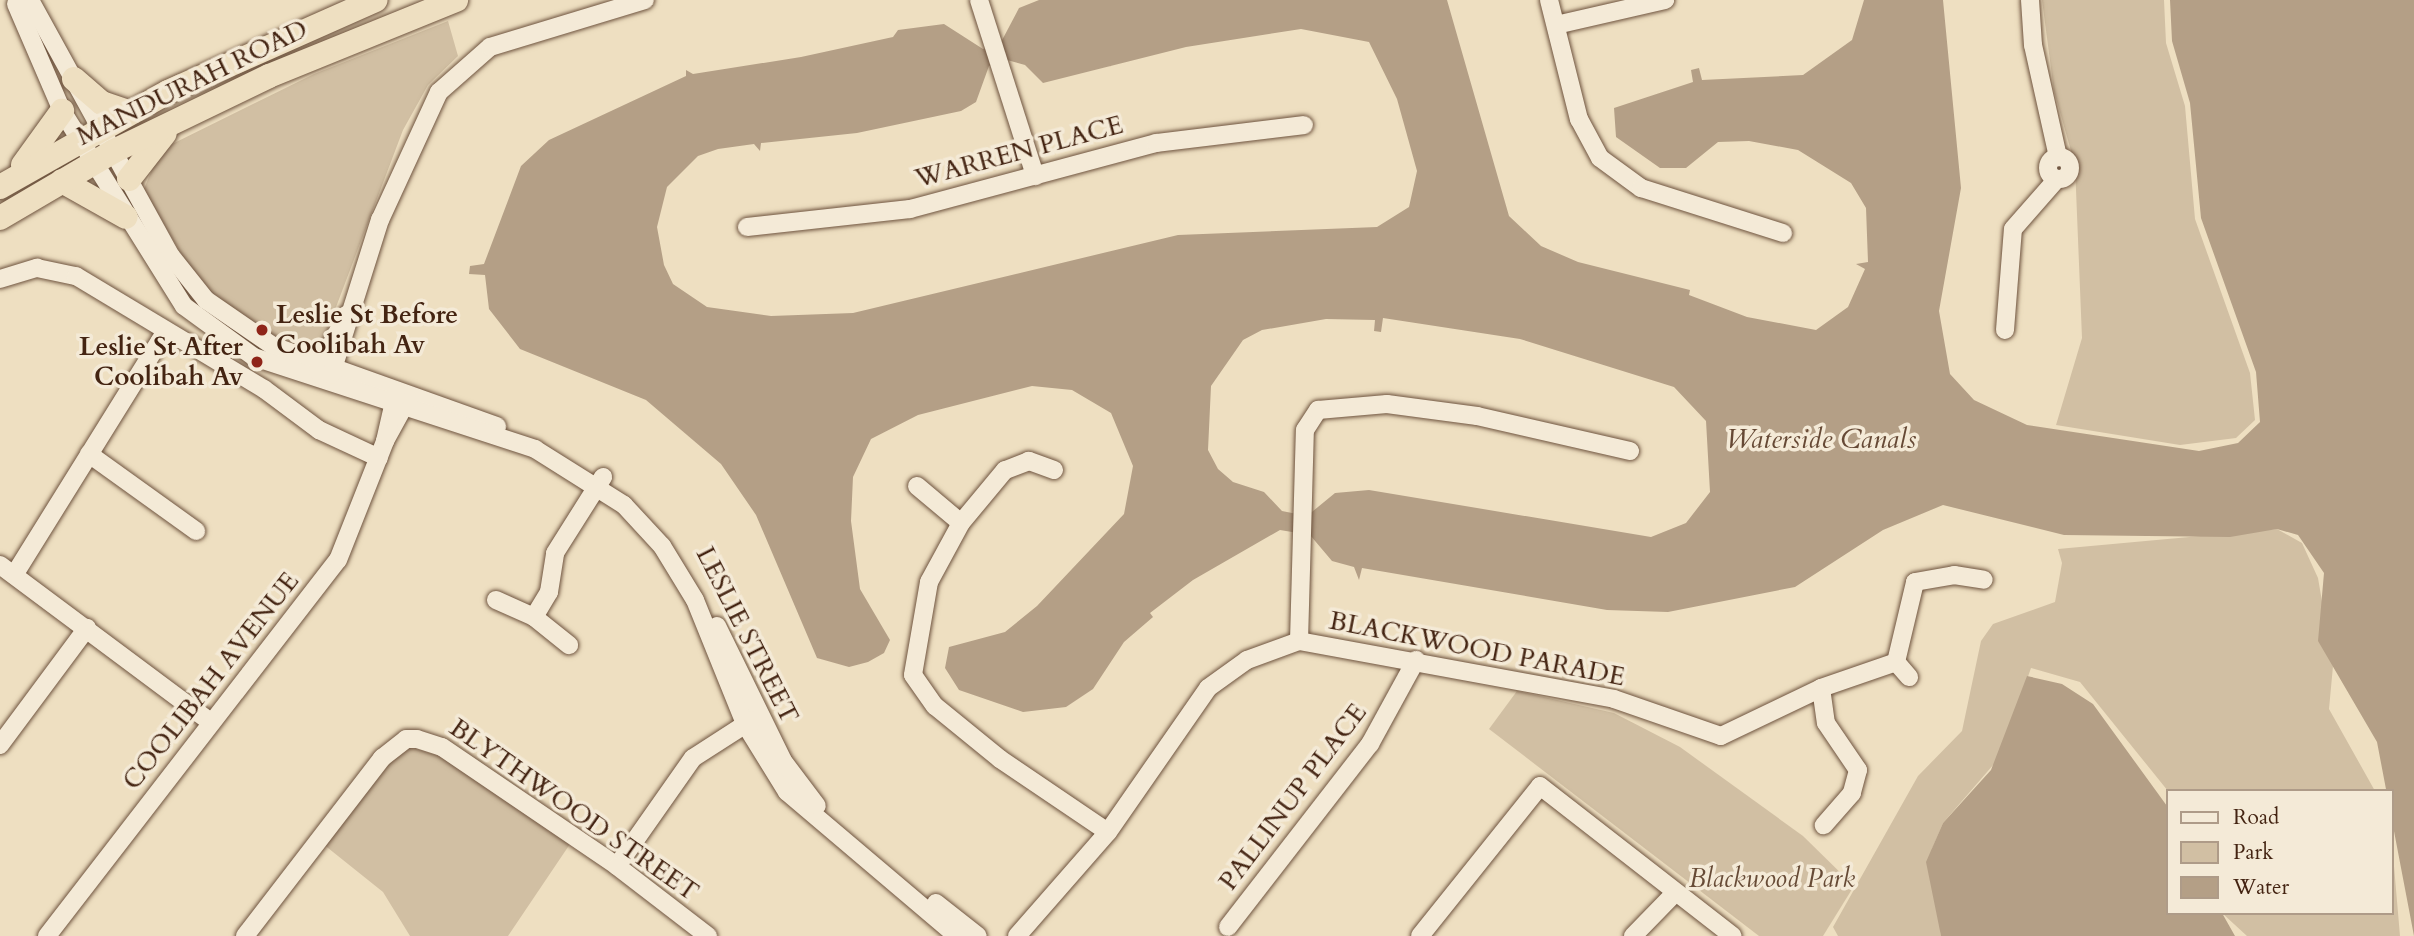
<!DOCTYPE html>
<html>
<head>
<meta charset="utf-8">
<style>
	body { margin:0 }
	#map { position:relative; width:2414px; height:936px; overflow:hidden; background:#eedfc1; font-family:Cardo,serif }
	div>[style] { position:absolute }
	[style*='--x'] { left:calc(var(--x)*1px); top:calc(var(--y)*1px); width:calc(var(--w)*1px); rotate:calc(var(--a)*1deg) }
	.green>* { inset:0; background:#d1bfa3 }
	.water>* { inset:0; background:#b49f86 }
	.roads { filter:drop-shadow(0 0 2px #6e533e) drop-shadow(0 0 2px #6e533e) }
	.minor>* { height:18px; margin:-9px; padding:0 9px; transform-origin:9px; border-radius:9px; background:#f4ead7 }
	.minor>.ring { margin:-9px; padding:0; box-sizing:content-box; background:none; border:18px solid #f4ead7; border-radius:50% }
	.highway>* { height:24px; margin:-12px; padding:0 12px; transform-origin:12px; border-radius:12px; background:#eedfc1 }
	.dots>* { width:19px; height:19px; translate:-50% -50%; box-sizing:border-box; border:4px solid #f4ead7; border-radius:50% }
	span { translate:-50% -50%; white-space:nowrap; text-align:center; line-height:1.15; -webkit-text-stroke:7px #f4ead7; paint-order:stroke }
	.street-label { font-size:26px; color:#442412 }
	.poi-label { font-size:26px; color:#442412; font-weight:700 }
	.left { translate:0 -50%; text-align:left }
	.right { translate:-100% -50%; text-align:right }
	.park-label { font-size:26px; color:#674b36; font-style:italic }
	.water-label { font-size:28px; color:#664935; font-style:italic }
	.legend { position:absolute; left:2166px; top:789px; width:228px; height:126px; box-sizing:border-box; background:#f4ead7; border:2px solid #ae9b88; margin:0; padding:9px 12px; list-style:none; font-size:21px; color:#442412 }
	.legend li { display:flex; align-items:center; gap:14px; height:35px }
	.legend b { width:35px; border:2px solid #ae9b88 }
</style>
</head>
<body>
<div id="map">
	<div class="green">
		<div style="clip-path:polygon(2042px 0,2164px 0,2166px 43px,2185px 106px,2195px 219px,2250px 373px,2255px 420px,2236px 438px,2180px 445px,2056px 425px,2082px 338px,2075px 165px,2054px 91px)"></div>
		<div style="clip-path:polygon(448px 21px,458px 56px,428px 85px,403px 130px,319px 352px,243px 324px,200px 287px,144px 189px,160px 150px,314px 74px)"></div>
		<div style="clip-path:polygon(2277px 529px,2302px 543px,2318px 578px,2333px 666px,2329px 709px,2375px 791px,2168px 791px,2080px 682px,2031px 668px,2000px 757px,1943px 823px,1932px 849px,1941px 936px,1838px 936px,1833px 927px,1918px 776px,1962px 731px,1981px 641px,1993px 624px,2055px 602px,2062px 563px,2058px 549px)"></div>
		<div style="clip-path:polygon(1517px 691px,1614px 713px,1680px 747px,1803px 836px,1854px 886px,1823px 936px,1759px 936px,1489px 729px)"></div>
		<div style="clip-path:polygon(410px 747px,442px 757px,570px 844px,508px 936px,410px 936px,383px 892px,323px 844px,396px 754px)"></div>
		<div style="clip-path:polygon(2391px 831px,2400px 936px,2247px 936px,2222px 913px,2391px 913px)"></div>
	</div>
	<div class="water">
		<div style="clip-path:polygon(evenodd,1039px 0,1447px 0,1509px 216px,1541px 246px,1578px 262px,1690px 290px,1689px 295px,1747px 317px,1816px 330px,1848px 307px,1865px 269px,1856px 264px,1868px 262px,1866px 208px,1851px 183px,1798px 150px,1749px 141px,1718px 142px,1686px 168px,1660px 168px,1616px 137px,1614px 108px,1693px 82px,1691px 70px,1699px 68px,1702px 80px,1803px 75px,1852px 40px,1864px 0,1943px 0,1961px 188px,1939px 311px,1950px 374px,1974px 400px,2027px 425px,2199px 451px,2238px 443px,2260px 422px,2256px 372px,2201px 218px,2190px 103px,2172px 41px,2170px 0,2414px 0,2414px 936px,2377px 742px,2318px 641px,2324px 573px,2298px 535px,2277px 529px,2230px 537px,2064px 535px,1943px 505px,1883px 530px,1795px 587px,1668px 612px,1607px 610px,1362px 568px,1359px 580px,1354px 567px,1332px 561px,1310px 535px,1280px 530px,1193px 580px,1150px 613px,1153px 617px,1124px 642px,1093px 689px,1066px 707px,1023px 712px,959px 690px,945px 668px,949px 647px,1005px 632px,1037px 606px,1124px 514px,1133px 466px,1111px 413px,1072px 390px,1032px 386px,918px 415px,871px 439px,853px 477px,851px 521px,860px 589px,890px 640px,884px 653px,868px 662px,849px 667px,817px 658px,756px 515px,721px 464px,646px 400px,520px 349px,489px 309px,485px 275px,469px 274px,470px 266px,484px 264px,521px 166px,549px 140px,686px 76px,686px 70px,693px 74px,801px 57px,893px 37px,898px 30px,944px 24px,983px 49px,1000px 44px,1019px 8px,1039px 0,1301px 29px,1369px 42px,1397px 99px,1417px 171px,1409px 207px,1377px 227px,1178px 235px,853px 313px,771px 316px,707px 307px,673px 284px,664px 265px,657px 227px,667px 187px,698px 156px,718px 149px,754px 144px,760px 151px,761px 143px,857px 133px,961px 111px,976px 102px,989px 66px,1007px 60px,1025px 65px,1043px 83px,1186px 47px,1301px 29px,1039px 0,1383px 318px,1520px 339px,1674px 387px,1706px 421px,1710px 492px,1686px 523px,1651px 537px,1369px 490px,1335px 493px,1307px 516px,1282px 511px,1264px 492px,1233px 482px,1218px 469px,1208px 450px,1211px 386px,1243px 340px,1262px 330px,1326px 319px,1375px 320px,1374px 331px,1381px 332px,1383px 318px)"></div>
		<div style="clip-path:polygon(2027px 676px,2062px 684px,2093px 704px,2167px 806px,2167px 913px,2222px 913px,2235px 936px,1941px 936px,1926px 862px,1943px 823px,1991px 770px)"></div>
	</div>
	<div class="roads">
		<div class="minor">
			<div style="--x:30;--y:0;--w:292;--a:61.2"></div>
			<div style="--x:171;--y:256;--w:56;--a:51.5"></div>
			<div style="--x:206;--y:300;--w:81;--a:34.5"></div>
			<div style="--x:273;--y:346;--w:238;--a:19.7"></div>
			<div style="--x:979;--y:0;--w:185;--a:72.3"></div>
			<div style="--x:1549;--y:0;--w:123;--a:75.9"></div>
			<div style="--x:1579;--y:119;--w:44;--a:61.7"></div>
			<div style="--x:1600;--y:158;--w:51;--a:36.2"></div>
			<div style="--x:1641;--y:188;--w:149;--a:17.6"></div>
			<div style="--x:2030;--y:0;--w:45;--a:86.2"></div>
			<div style="--x:2033;--y:45;--w:115;--a:77.4"></div>
			<div style="--x:16;--y:4;--w:116;--a:66.7"></div>
			<div style="--x:62;--y:111;--w:230;--a:58"></div>
			<div style="--x:184;--y:306;--w:87;--a:36.1"></div>
			<div style="--x:254;--y:357;--w:296;--a:18.1"></div>
			<div style="--x:535;--y:449;--w:105;--a:32.2"></div>
			<div style="--x:624;--y:505;--w:56;--a:47.2"></div>
			<div style="--x:662;--y:546;--w:63;--a:58.6"></div>
			<div style="--x:695;--y:600;--w:134;--a:68"></div>
			<div style="--x:745;--y:724;--w:80;--a:58.3"></div>
			<div style="--x:787;--y:792;--w:223;--a:40.3"></div>
			<div style="--x:1556;--y:25;--w:112;--a:-12.9"></div>
			<div class="ring" style="left:2048px;top:157px;width:4px;height:4px"></div>
			<div style="--x:747;--y:227;--w:164;--a:-6.3"></div>
			<div style="--x:910;--y:209;--w:255;--a:-15"></div>
			<div style="--x:1156;--y:143;--w:149;--a:-6.9"></div>
			<div style="--x:0;--y:279;--w:39;--a:-17"></div>
			<div style="--x:37;--y:268;--w:40;--a:12"></div>
			<div style="--x:76;--y:276;--w:219;--a:31"></div>
			<div style="--x:264;--y:389;--w:69;--a:36.7"></div>
			<div style="--x:319;--y:430;--w:66;--a:25"></div>
			<div style="--x:2005;--y:330;--w:101;--a:-85.5"></div>
			<div style="--x:2013;--y:229;--w:67;--a:-48.7"></div>
			<div style="--x:318;--y:371;--w:63;--a:-63.4"></div>
			<div style="--x:331;--y:375;--w:163;--a:-72.5"></div>
			<div style="--x:380;--y:220;--w:141;--a:-65.3"></div>
			<div style="--x:439;--y:92;--w:68;--a:-41.4"></div>
			<div style="--x:490;--y:47;--w:162;--a:-16.9"></div>
			<div style="--x:385;--y:441;--w:48;--a:-61.3"></div>
			<div style="--x:89;--y:454;--w:132;--a:35.7"></div>
			<div style="--x:1054;--y:470;--w:27;--a:-160"></div>
			<div style="--x:1029;--y:461;--w:26;--a:159"></div>
			<div style="--x:1005;--y:470;--w:69;--a:129.7"></div>
			<div style="--x:961;--y:523;--w:67;--a:118.5"></div>
			<div style="--x:929;--y:582;--w:94;--a:99.8"></div>
			<div style="--x:913;--y:675;--w:38;--a:55"></div>
			<div style="--x:935;--y:706;--w:84;--a:39.2"></div>
			<div style="--x:1000;--y:759;--w:130;--a:34.1"></div>
			<div style="--x:917;--y:486;--w:57;--a:40.1"></div>
			<div style="--x:0;--y:565;--w:263;--a:36.7"></div>
			<div style="--x:16;--y:572;--w:280;--a:-58.1"></div>
			<div style="--x:496;--y:600;--w:42;--a:24.1"></div>
			<div style="--x:534;--y:617;--w:45;--a:38.7"></div>
			<div style="--x:534;--y:617;--w:29;--a:-59"></div>
			<div style="--x:549;--y:592;--w:39;--a:-81"></div>
			<div style="--x:555;--y:553;--w:90;--a:-57.7"></div>
			<div style="--x:717;--y:626;--w:150;--a:63.9"></div>
			<div style="--x:783;--y:761;--w:56;--a:52.9"></div>
			<div style="--x:1299;--y:641;--w:211;--a:-88.4"></div>
			<div style="--x:1305;--y:430;--w:24;--a:-57"></div>
			<div style="--x:1318;--y:410;--w:69;--a:-5"></div>
			<div style="--x:1387;--y:404;--w:91;--a:7.6"></div>
			<div style="--x:1477;--y:416;--w:157;--a:12.9"></div>
			<div style="--x:1896;--y:662;--w:20;--a:49"></div>
			<div style="--x:1821;--y:688;--w:35;--a:82"></div>
			<div style="--x:1826;--y:723;--w:57;--a:55.8"></div>
			<div style="--x:1858;--y:770;--w:24;--a:105"></div>
			<div style="--x:1852;--y:793;--w:43;--a:131.2"></div>
			<div style="--x:0;--y:745;--w:146;--a:-53.4"></div>
			<div style="--x:617;--y:866;--w:132;--a:-54.9"></div>
			<div style="--x:693;--y:758;--w:70;--a:-32.8"></div>
			<div style="--x:936;--y:903;--w:53;--a:38.2"></div>
			<div style="--x:1228;--y:927;--w:232;--a:-52.2"></div>
			<div style="--x:1370;--y:744;--w:96;--a:-61.3"></div>
			<div style="--x:47;--y:936;--w:475;--a:-52.3"></div>
			<div style="--x:338;--y:560;--w:128;--a:-68.4"></div>
			<div style="--x:385;--y:441;--w:49;--a:-77.1"></div>
			<div style="--x:245;--y:936;--w:225;--a:-52.4"></div>
			<div style="--x:382;--y:758;--w:31;--a:-38"></div>
			<div style="--x:406;--y:739;--w:11;--a:0"></div>
			<div style="--x:417;--y:739;--w:26;--a:18"></div>
			<div style="--x:442;--y:747;--w:212;--a:34.2"></div>
			<div style="--x:617;--y:866;--w:115;--a:37.6"></div>
			<div style="--x:1017;--y:936;--w:138;--a:-48.8"></div>
			<div style="--x:1108;--y:832;--w:175;--a:-55.2"></div>
			<div style="--x:1208;--y:688;--w:48;--a:-35.7"></div>
			<div style="--x:1247;--y:660;--w:55;--a:-20.1"></div>
			<div style="--x:1299;--y:641;--w:320;--a:10.4"></div>
			<div style="--x:1614;--y:699;--w:113;--a:19.1"></div>
			<div style="--x:1721;--y:736;--w:111;--a:-25.6"></div>
			<div style="--x:1821;--y:688;--w:79;--a:-19.1"></div>
			<div style="--x:1896;--y:662;--w:82;--a:-76.6"></div>
			<div style="--x:1915;--y:582;--w:40;--a:-10"></div>
			<div style="--x:1954;--y:575;--w:30;--a:9"></div>
			<div style="--x:1420;--y:936;--w:192;--a:-51.3"></div>
			<div style="--x:1540;--y:786;--w:244;--a:37.9"></div>
			<div style="--x:1633;--y:936;--w:60;--a:-45.7"></div>
		</div>
		<div class="highway">
			<div style="--x:74;--y:79;--w:37;--a:41"></div>
			<div style="--x:102;--y:103;--w:28;--a:19"></div>
			<div style="--x:23;--y:165;--w:67;--a:-54.2"></div>
			<div style="--x:129;--y:179;--w:58;--a:-52"></div>
			<div style="--x:62;--y:181;--w:73;--a:29.4"></div>
			<div style="--x:0;--y:187;--w:193;--a:-29.5"></div>
			<div style="--x:168;--y:92;--w:227;--a:-23.9"></div>
			<div style="--x:0;--y:218;--w:132;--a:-30.4"></div>
			<div style="--x:114;--y:151;--w:172;--a:-25.8"></div>
			<div style="--x:269;--y:76;--w:202;--a:-22.1"></div>
		</div>
	</div>
	<div class="dots">
		<div style="left:262px;top:330px;background:#8f2418"></div>
		<div style="left:257px;top:362px;background:#8f2418"></div>
	</div>
	<div class="street-label">
		<span style="left:192px;top:83px;rotate:-26deg">MANDURAH ROAD</span>
		<span style="left:1019px;top:152px;rotate:-15deg">WARREN PLACE</span>
		<span style="left:747px;top:635px;rotate:63deg">LESLIE STREET</span>
		<span style="left:1477px;top:649px;rotate:11deg">BLACKWOOD PARADE</span>
		<span style="left:211px;top:681px;rotate:-52deg">COOLIBAH AVENUE</span>
		<span style="left:1293px;top:797px;rotate:-53deg">PALLINUP PLACE</span>
		<span style="left:574px;top:810px;rotate:35deg">BLYTHWOOD STREET</span>
	</div>
	<div class="poi-label">
		<span class="left" style="left:276px;top:330px">Leslie St Before<br>Coolibah Av</span>
		<span class="right" style="left:243px;top:362px">Leslie St After<br>Coolibah Av</span>
	</div>
	<div class="park-label">
		<span style="left:1772px;top:879px">Blackwood Park</span>
	</div>
	<div class="water-label">
		<span style="left:1821px;top:439px">Waterside Canals</span>
	</div>
	<ul class="legend">
	<li><b style="height:9px;background:#f4ead7"></b>Road</li>
	<li><b style="height:19px;background:#d1bfa3"></b>Park</li>
	<li><b style="height:19px;background:#b49f86"></b>Water</li>
	</ul>
</div>
</body>
</html>
